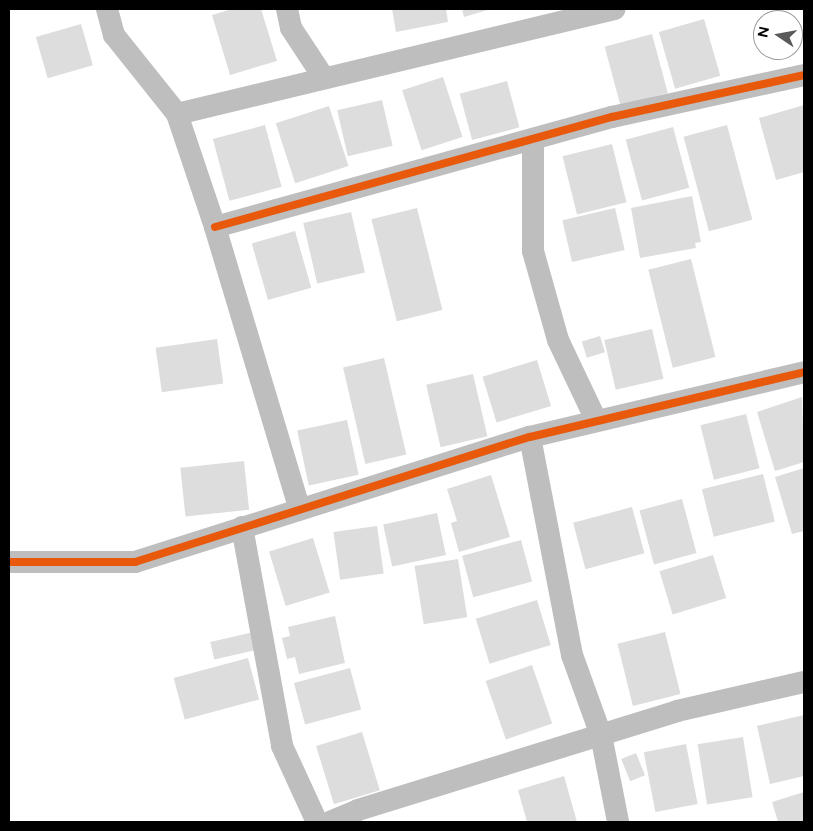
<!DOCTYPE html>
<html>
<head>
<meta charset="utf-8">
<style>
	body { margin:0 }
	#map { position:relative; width:813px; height:831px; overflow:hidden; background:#fff; font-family:Figtree,sans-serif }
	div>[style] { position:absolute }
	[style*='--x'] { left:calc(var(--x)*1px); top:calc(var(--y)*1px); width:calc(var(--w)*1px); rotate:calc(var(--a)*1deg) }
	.building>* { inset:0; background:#ddd; transform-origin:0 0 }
	.minor>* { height:22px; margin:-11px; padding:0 11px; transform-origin:11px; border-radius:11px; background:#bebebe }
	.cycleway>* { height:8px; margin:-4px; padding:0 4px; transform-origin:4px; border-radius:4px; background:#e8590c }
	span { translate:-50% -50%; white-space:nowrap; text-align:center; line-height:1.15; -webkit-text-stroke:4px #fff; paint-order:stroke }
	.frame { position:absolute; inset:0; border:10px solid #000; pointer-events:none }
	.north { position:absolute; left:753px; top:10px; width:50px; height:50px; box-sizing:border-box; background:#fff; border:1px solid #999; border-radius:50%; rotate:282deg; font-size:14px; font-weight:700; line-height:20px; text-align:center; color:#000 }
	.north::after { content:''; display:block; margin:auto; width:18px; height:22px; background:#595959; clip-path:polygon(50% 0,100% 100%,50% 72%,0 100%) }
</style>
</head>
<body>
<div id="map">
	<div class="building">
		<div style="clip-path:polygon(232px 9px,261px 9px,277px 61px,230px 75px,212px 15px)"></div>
		<div style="clip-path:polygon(392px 9px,446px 9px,448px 22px,396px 32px)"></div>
		<div style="clip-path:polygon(462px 9px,491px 9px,464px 17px)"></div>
		<div style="left:704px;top:19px;width:59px;height:47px;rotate:74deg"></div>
		<div style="left:81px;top:24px;width:43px;height:47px;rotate:74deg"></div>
		<div style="left:652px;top:34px;width:61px;height:49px;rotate:75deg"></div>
		<div style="left:443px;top:77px;width:63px;height:43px;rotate:72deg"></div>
		<div style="left:507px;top:81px;width:48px;height:49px;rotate:75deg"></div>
		<div style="left:382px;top:100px;width:47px;height:46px;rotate:77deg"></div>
		<div style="clip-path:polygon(804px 105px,804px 172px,776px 180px,759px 118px)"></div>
		<div style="left:329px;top:106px;width:63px;height:56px;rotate:72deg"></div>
		<div style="left:265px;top:125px;width:64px;height:54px;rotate:75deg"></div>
		<div style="left:727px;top:125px;width:98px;height:45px;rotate:75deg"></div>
		<div style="left:673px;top:127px;width:63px;height:49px;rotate:75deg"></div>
		<div style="left:612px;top:144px;width:60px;height:51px;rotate:76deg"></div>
		<div style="clip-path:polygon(692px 196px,701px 242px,695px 243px,696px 248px,640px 258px,631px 208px)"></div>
		<div style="left:417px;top:208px;width:105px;height:47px;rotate:76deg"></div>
		<div style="left:615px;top:208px;width:43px;height:54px;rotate:77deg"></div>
		<div style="left:351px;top:212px;width:62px;height:49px;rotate:77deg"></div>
		<div style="left:295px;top:231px;width:59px;height:45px;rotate:74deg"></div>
		<div style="left:691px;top:259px;width:101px;height:44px;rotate:76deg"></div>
		<div style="left:652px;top:329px;width:51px;height:49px;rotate:77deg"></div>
		<div style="left:600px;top:336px;width:17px;height:19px;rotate:73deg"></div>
		<div style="left:217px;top:339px;width:45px;height:62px;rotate:82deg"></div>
		<div style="left:384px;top:358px;width:99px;height:42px;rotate:77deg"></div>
		<div style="left:537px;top:360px;width:48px;height:57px;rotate:73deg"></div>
		<div style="left:473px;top:374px;width:64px;height:48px;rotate:77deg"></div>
		<div style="clip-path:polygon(802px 397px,804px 462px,775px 471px,757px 412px)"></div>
		<div style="left:746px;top:414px;width:56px;height:47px;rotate:76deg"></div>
		<div style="left:347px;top:420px;width:56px;height:51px;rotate:78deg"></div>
		<div style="left:244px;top:461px;width:49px;height:64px;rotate:84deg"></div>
		<div style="clip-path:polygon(804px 468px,804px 531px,792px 534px,775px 477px)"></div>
		<div style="left:763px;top:474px;width:49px;height:63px;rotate:76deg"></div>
		<div style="clip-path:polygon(491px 475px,510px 537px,459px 552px,451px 523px,457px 521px,447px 489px)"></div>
		<div style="left:682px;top:499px;width:56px;height:44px;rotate:75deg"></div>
		<div style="left:632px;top:507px;width:48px;height:61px;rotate:75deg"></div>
		<div style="left:437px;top:513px;width:43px;height:55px;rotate:78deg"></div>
		<div style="left:377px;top:526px;width:48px;height:44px;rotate:82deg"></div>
		<div style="left:313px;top:538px;width:57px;height:46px;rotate:73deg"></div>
		<div style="left:521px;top:540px;width:43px;height:61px;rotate:75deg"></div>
		<div style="left:713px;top:555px;width:45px;height:56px;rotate:73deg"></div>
		<div style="left:458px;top:559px;width:59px;height:44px;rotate:81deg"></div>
		<div style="left:537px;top:600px;width:47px;height:64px;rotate:73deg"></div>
		<div style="clip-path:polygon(335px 616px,345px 663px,299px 674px,295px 657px,287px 659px,282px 638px,290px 636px,288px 627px)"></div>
		<div style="left:258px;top:631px;width:18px;height:49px;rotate:77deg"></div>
		<div style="left:665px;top:632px;width:64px;height:49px;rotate:76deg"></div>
		<div style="left:248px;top:658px;width:43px;height:77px;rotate:75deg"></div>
		<div style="left:532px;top:665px;width:62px;height:49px;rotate:71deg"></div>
		<div style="left:350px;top:668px;width:43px;height:58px;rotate:75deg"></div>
		<div style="clip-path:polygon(804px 715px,804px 776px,770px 784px,757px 726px)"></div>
		<div style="left:362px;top:732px;width:61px;height:48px;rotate:73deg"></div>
		<div style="left:743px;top:737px;width:61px;height:46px;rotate:81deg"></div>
		<div style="left:686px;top:744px;width:61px;height:43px;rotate:79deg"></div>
		<div style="left:636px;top:753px;width:24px;height:16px;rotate:68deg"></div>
		<div style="clip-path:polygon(564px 776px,577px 822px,527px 822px,518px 790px)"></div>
		<div style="clip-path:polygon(804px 792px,804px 822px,778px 822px,772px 802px)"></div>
	</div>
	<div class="minor">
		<div style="--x:107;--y:9;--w:27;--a:75"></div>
		<div style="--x:114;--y:35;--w:101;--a:51.4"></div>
		<div style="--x:177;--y:114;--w:119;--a:71.4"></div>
		<div style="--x:215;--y:227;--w:295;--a:73.3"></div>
		<div style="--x:287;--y:9;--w:19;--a:78"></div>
		<div style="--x:291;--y:28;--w:60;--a:56.6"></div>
		<div style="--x:177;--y:114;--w:450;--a:-13.5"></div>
		<div style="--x:533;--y:141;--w:110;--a:90"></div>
		<div style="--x:533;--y:251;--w:92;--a:74.3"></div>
		<div style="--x:558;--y:340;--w:89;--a:64.6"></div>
		<div style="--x:215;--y:227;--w:412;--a:-15.5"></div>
		<div style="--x:612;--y:117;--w:197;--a:-12.3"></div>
		<div style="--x:530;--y:437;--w:222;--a:79.1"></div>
		<div style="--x:572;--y:655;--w:85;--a:70.1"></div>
		<div style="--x:601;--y:735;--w:89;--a:78.9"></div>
		<div style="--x:242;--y:527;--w:223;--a:79.6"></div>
		<div style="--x:282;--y:746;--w:84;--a:65.3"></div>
		<div style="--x:9;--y:562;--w:126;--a:0"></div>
		<div style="--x:135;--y:562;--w:414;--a:-17.6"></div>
		<div style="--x:530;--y:437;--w:282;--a:-13.3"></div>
		<div style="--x:330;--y:822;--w:30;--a:-23"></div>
		<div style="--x:358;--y:810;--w:334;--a:-17.2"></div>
		<div style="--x:677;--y:711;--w:130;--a:-12.9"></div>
	</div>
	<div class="cycleway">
		<div style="--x:215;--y:227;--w:412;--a:-15.5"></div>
		<div style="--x:612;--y:117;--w:197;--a:-12.3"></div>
		<div style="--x:9;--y:562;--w:126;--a:0"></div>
		<div style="--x:135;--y:562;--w:414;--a:-17.6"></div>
		<div style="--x:530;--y:437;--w:282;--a:-13.3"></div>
	</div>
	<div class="frame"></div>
	<div class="north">N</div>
</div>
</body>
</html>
